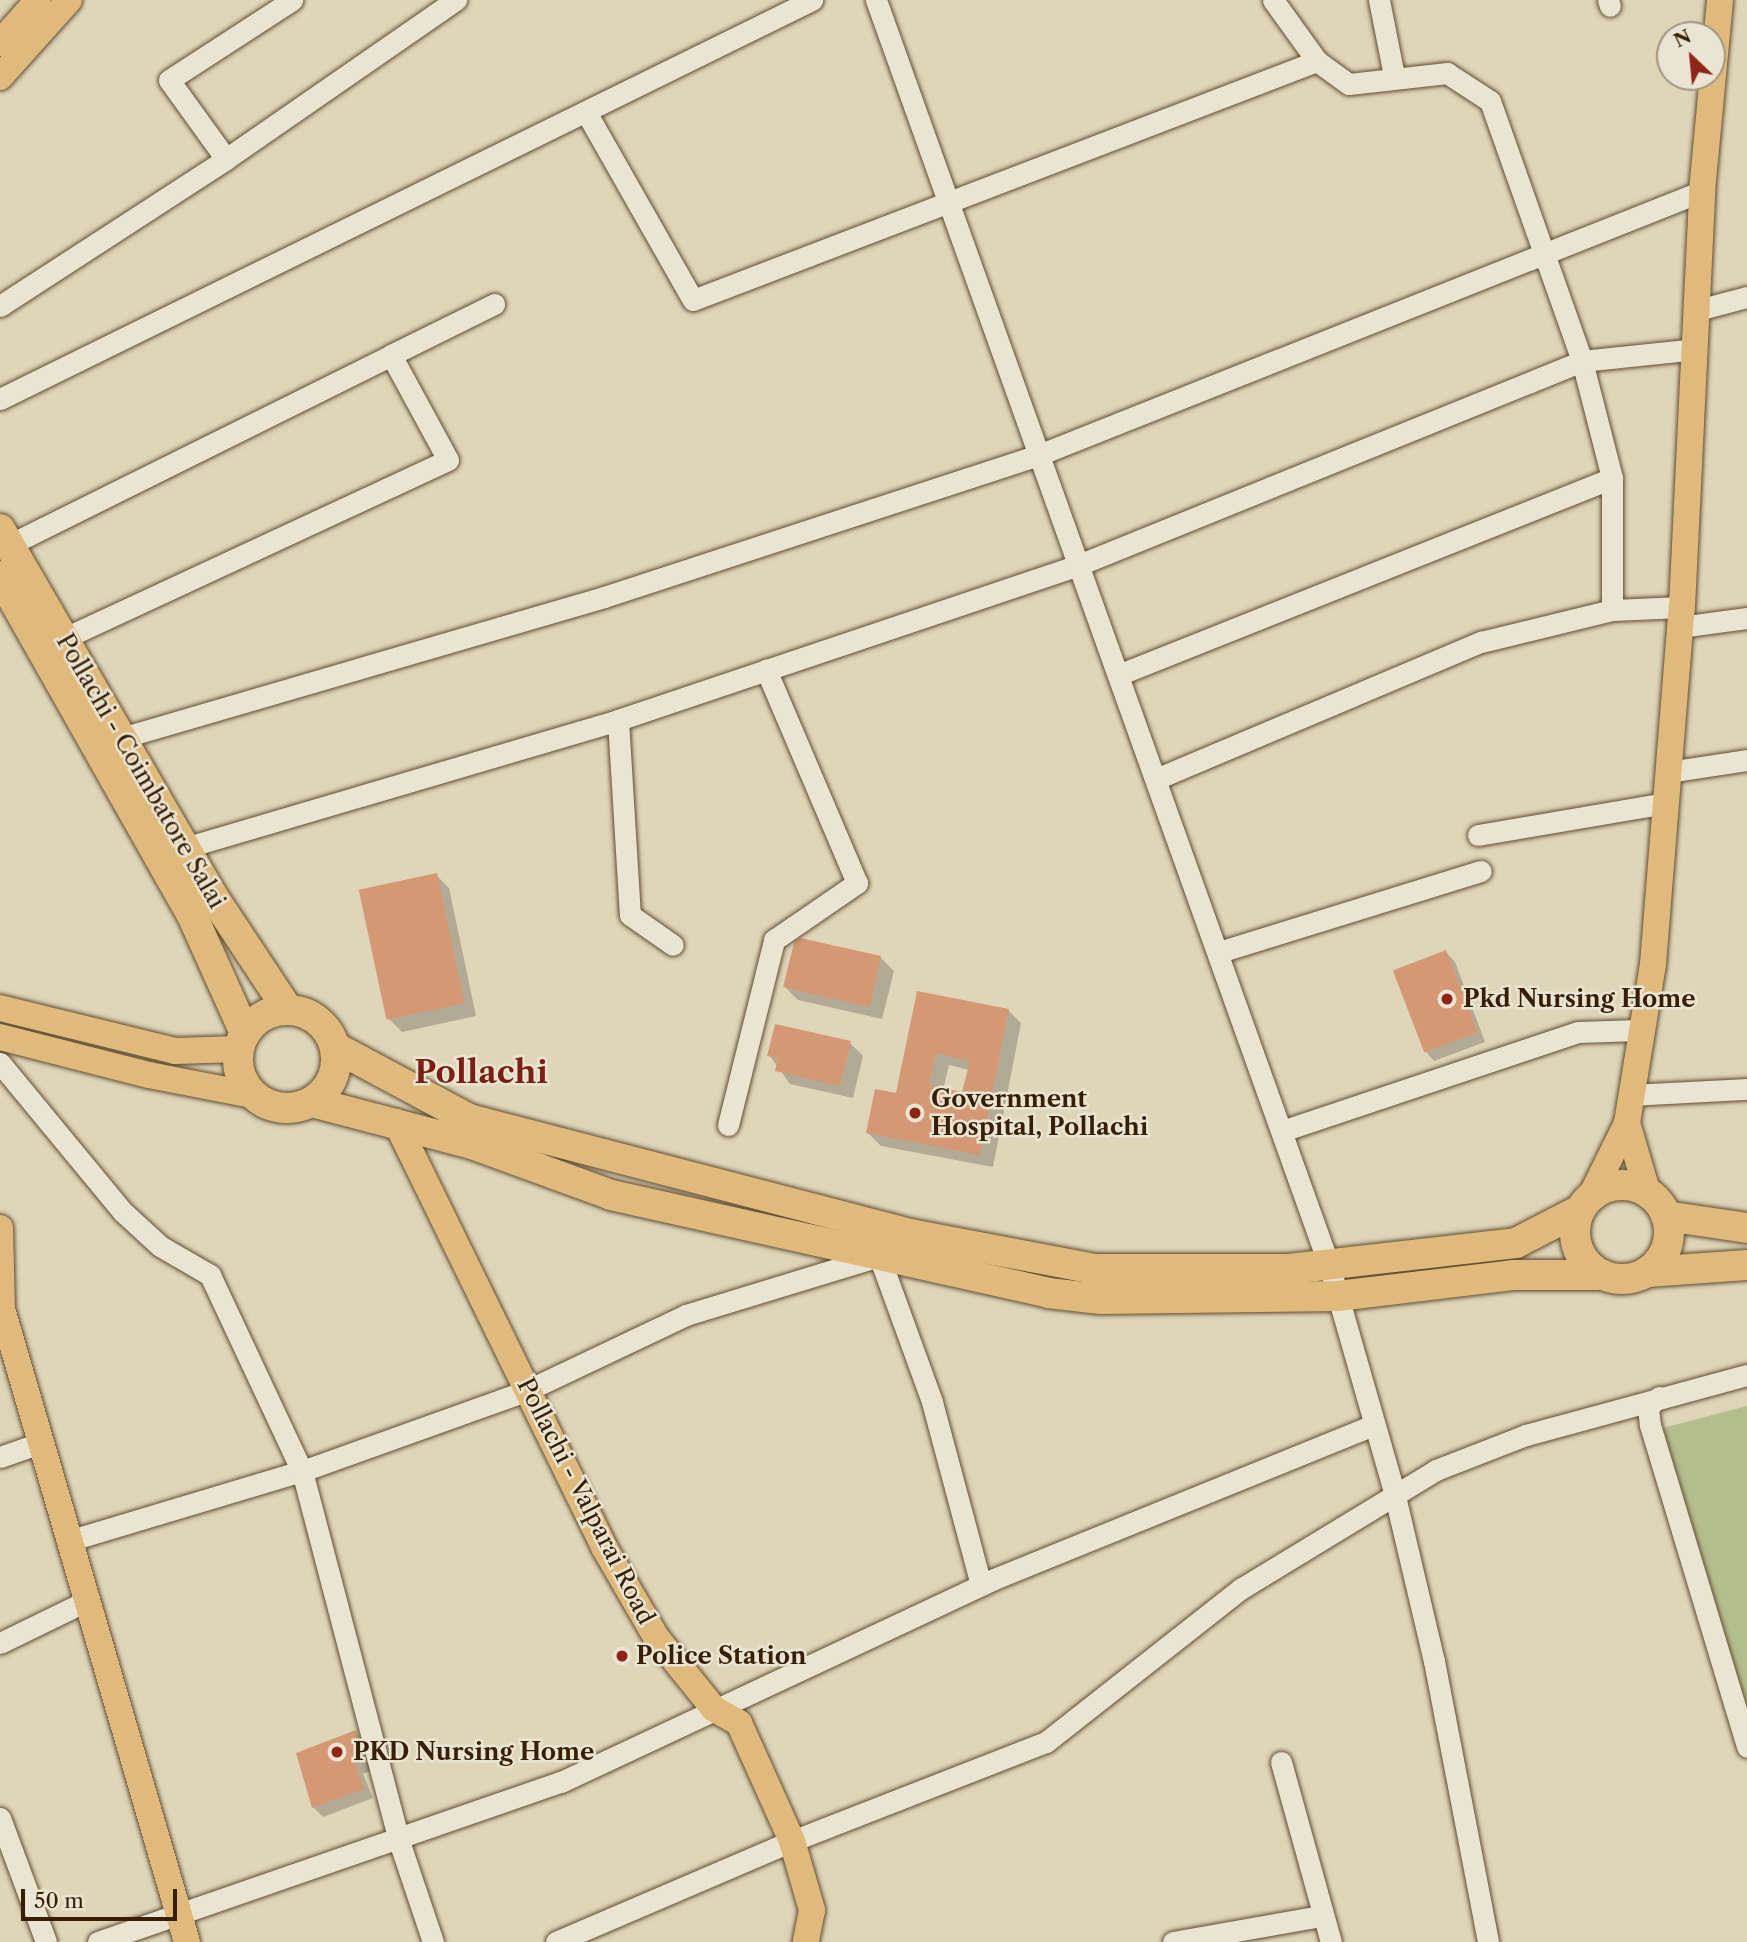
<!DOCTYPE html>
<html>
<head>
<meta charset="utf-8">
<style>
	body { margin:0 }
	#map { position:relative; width:1747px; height:1942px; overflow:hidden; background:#dfd5b9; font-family:"Libre Caslon Text",serif }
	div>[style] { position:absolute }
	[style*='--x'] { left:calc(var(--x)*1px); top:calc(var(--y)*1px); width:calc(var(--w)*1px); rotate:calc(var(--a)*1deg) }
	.green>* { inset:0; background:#b4bd8e }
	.shadow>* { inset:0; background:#0003 }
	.building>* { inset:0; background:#d59875; transform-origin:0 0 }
	.roads { filter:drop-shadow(0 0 2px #614c31) drop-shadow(0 0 2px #614c31) }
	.minor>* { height:21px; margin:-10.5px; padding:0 10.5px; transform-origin:10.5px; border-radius:10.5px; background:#eae4d2 }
	.major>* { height:26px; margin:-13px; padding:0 13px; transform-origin:13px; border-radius:13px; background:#e0ba7c }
	.highway>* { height:30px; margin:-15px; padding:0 15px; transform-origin:15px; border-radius:15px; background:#e0ba7c }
	.highway>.ring { margin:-15px; padding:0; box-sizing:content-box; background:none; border:30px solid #e0ba7c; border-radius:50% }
	.dots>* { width:19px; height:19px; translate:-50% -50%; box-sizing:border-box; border:4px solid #eae4d2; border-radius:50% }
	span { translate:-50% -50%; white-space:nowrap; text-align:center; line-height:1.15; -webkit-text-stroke:5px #eae4d2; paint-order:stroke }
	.street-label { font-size:24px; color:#371f04 }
	.poi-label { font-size:24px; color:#371f04; font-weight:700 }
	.left { translate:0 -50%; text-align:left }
	.district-label { font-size:32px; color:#7a1f14; font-weight:700 }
	.north { position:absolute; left:1656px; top:21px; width:70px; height:70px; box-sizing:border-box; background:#eae4d2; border:2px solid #a29580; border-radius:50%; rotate:334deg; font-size:19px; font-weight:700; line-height:28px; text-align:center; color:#371f04 }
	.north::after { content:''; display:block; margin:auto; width:24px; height:32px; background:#8f2418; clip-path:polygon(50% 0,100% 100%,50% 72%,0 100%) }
	.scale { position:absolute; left:21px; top:1889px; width:156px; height:32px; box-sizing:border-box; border:4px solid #371f04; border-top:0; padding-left:9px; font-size:21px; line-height:24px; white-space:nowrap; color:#371f04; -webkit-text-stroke:5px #eae4d2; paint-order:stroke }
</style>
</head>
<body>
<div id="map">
	<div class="green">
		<div style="clip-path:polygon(1747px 1406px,1747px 1706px,1663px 1428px)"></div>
	</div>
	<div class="shadow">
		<div style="clip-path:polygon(436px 875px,449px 888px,476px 1016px,402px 1032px,389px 1019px)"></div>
		<div style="clip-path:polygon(800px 940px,881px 958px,894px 971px,882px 1019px,798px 1000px,785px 987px)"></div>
		<div style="clip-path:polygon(1446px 952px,1455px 962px,1485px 1042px,1434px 1061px,1425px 1051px)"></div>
		<div style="clip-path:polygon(evenodd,918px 993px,1008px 1010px,1021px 1023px,993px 1167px,881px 1146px,868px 1133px,898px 1095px,918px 993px,949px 1065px,969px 1070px,963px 1094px,943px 1090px,949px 1065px)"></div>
		<div style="clip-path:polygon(850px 1043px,863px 1056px,853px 1098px,790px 1084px,769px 1055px)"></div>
		<div style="clip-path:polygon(356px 1732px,365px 1742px,373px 1770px,363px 1774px,373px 1798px,323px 1817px,313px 1807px)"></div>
	</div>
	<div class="building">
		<div style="left:437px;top:873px;width:133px;height:80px;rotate:78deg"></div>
		<div style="clip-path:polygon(800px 938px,881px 956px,870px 1007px,783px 987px,794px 943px)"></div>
		<div style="left:1446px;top:950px;width:88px;height:57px;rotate:69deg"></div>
		<div style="clip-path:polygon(evenodd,917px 991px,1009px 1009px,980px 1155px,866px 1133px,875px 1089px,896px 1093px,917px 991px,936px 1053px,970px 1061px,962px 1092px,929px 1085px,936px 1053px)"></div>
		<div style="clip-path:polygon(775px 1024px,851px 1041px,840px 1086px,775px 1071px,778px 1058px,767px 1056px)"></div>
		<div style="clip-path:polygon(356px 1730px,364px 1761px,355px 1764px,364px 1789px,312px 1808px,296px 1753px)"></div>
	</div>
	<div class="roads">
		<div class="minor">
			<div style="--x:876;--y:0;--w:1344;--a:70.3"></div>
			<div style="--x:1329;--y:1265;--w:236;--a:74"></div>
			<div style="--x:1394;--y:1492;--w:174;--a:76.7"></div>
			<div style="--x:1434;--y:1661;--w:286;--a:79.1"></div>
			<div style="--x:1273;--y:0;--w:75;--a:54.2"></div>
			<div style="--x:1317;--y:61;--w:39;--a:36"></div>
			<div style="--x:1349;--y:84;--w:99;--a:-6.4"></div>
			<div style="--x:1447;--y:73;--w:51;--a:33.1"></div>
			<div style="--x:1490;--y:101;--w:276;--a:70.5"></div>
			<div style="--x:1582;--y:361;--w:121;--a:75.6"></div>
			<div style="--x:1612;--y:478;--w:132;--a:90"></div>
			<div style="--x:1379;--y:0;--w:77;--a:78.8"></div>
			<div style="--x:1608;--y:0;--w:6;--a:72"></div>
			<div style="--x:586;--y:112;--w:216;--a:60.4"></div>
			<div style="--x:693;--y:300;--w:668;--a:-20.96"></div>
			<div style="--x:226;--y:159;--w:97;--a:-125.8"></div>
			<div style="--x:169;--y:80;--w:147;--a:-33"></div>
			<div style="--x:0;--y:306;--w:270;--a:-33"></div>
			<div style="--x:226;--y:159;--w:280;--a:-34.7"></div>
			<div style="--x:1698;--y:310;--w:51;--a:-14.9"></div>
			<div style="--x:391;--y:355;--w:115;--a:-26.3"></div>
			<div style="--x:0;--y:399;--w:905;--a:-26.17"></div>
			<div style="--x:9;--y:545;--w:427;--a:-26.4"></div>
			<div style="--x:391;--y:355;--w:119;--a:61.5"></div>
			<div style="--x:448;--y:460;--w:425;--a:155.1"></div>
			<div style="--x:1680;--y:627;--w:68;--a:-7.7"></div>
			<div style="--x:1118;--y:675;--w:532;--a:-21.74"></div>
			<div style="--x:618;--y:720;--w:195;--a:86.5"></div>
			<div style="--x:630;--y:915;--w:52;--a:34.9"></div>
			<div style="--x:121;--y:738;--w:503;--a:-16.27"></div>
			<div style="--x:604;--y:597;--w:454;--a:-18.1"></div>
			<div style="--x:1036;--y:456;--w:717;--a:-21.7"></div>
			<div style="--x:1668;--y:772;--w:80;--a:-8.6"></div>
			<div style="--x:1156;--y:779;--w:353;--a:-22.9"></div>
			<div style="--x:1481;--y:642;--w:135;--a:-13.7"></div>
			<div style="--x:1612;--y:610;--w:70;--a:-2.5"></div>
			<div style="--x:1478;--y:835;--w:191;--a:-9.7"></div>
			<div style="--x:184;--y:848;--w:452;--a:-16.4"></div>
			<div style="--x:618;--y:720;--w:483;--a:-18.6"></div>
			<div style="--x:1076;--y:566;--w:546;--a:-22.05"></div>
			<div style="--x:1582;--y:361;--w:115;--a:-6"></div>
			<div style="--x:1219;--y:952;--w:274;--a:-17.2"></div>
			<div style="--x:0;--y:1063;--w:193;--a:50.5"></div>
			<div style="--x:123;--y:1212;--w:50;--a:42.6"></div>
			<div style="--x:160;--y:1246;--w:58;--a:30.1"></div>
			<div style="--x:210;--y:1275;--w:217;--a:64.9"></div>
			<div style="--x:302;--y:1471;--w:379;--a:75.3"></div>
			<div style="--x:398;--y:1838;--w:110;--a:71.4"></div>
			<div style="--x:1631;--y:1095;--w:116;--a:-3"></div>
			<div style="--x:728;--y:1125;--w:191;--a:-76"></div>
			<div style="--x:774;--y:940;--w:101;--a:-34.5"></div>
			<div style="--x:857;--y:883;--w:232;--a:-113.1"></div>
			<div style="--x:1282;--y:1131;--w:312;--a:-18.5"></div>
			<div style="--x:1578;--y:1032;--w:61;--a:-1.9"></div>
			<div style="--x:1659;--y:1397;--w:15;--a:138"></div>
			<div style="--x:1648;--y:1407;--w:18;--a:84"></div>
			<div style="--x:1650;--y:1425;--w:336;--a:73.2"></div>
			<div style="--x:0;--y:1457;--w:42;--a:-19.3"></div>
			<div style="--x:68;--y:1541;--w:244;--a:-16.7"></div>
			<div style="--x:302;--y:1471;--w:240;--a:-19.7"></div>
			<div style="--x:528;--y:1390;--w:175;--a:-25.4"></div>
			<div style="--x:686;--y:1315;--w:202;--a:-17"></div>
			<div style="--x:879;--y:1256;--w:155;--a:70"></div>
			<div style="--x:932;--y:1402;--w:189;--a:75"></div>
			<div style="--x:0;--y:1643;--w:96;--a:-26"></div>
			<div style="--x:1281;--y:1762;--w:187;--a:74.5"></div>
			<div style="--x:0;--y:1818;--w:132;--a:69.6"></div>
			<div style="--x:98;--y:1942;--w:490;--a:-19.1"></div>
			<div style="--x:561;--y:1782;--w:478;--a:-25.1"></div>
			<div style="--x:994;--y:1579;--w:409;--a:-22.1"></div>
			<div style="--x:556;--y:1942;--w:257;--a:-23.2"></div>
			<div style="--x:792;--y:1841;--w:273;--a:-21.3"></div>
			<div style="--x:1046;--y:1742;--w:249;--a:-38.2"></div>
			<div style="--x:1242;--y:1588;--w:227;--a:-31.3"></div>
			<div style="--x:1436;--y:1470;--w:97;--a:-21.3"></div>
			<div style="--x:1526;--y:1435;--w:229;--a:-15.2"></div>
			<div style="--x:1173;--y:1942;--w:150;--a:-10"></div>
		</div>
		<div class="major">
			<div style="--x:0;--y:43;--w:57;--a:-48.5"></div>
			<div style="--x:0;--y:77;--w:103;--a:-48.1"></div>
			<div style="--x:0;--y:1008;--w:180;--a:13.8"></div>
			<div style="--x:175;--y:1051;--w:64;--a:-1.8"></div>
			<div style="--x:0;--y:1037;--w:154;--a:14.3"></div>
			<div style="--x:149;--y:1075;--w:105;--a:11"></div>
			<div style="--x:396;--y:1122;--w:473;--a:63.9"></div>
			<div style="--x:604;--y:1547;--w:104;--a:60"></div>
			<div style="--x:656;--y:1637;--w:92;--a:51.1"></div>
			<div style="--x:714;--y:1709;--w:29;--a:29"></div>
			<div style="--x:739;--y:1723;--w:129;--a:65.8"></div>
			<div style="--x:792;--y:1841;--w:72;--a:73.8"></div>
			<div style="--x:812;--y:1910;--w:33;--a:101"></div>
			<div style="--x:1627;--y:1123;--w:74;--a:73.5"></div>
			<div style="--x:1590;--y:1198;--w:84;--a:-63.7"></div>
			<div style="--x:1627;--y:1123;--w:161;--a:-80.7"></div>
			<div style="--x:1653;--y:964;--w:358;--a:-85.4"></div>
			<div style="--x:1682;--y:607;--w:416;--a:-87.2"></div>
			<div style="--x:1702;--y:191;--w:192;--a:-84.6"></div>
			<div style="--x:0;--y:1228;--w:81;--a:88.6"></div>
			<div style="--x:2;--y:1309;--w:659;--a:73.71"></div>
		</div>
		<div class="highway">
			<div style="--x:0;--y:529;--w:427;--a:59.9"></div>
			<div style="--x:214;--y:898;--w:134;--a:56.5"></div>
			<div style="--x:0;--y:576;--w:387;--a:60.5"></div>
			<div style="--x:191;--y:913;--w:132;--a:65.8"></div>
			<div class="ring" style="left:238px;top:1010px;width:68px;height:68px"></div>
			<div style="--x:335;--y:1047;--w:152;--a:28.2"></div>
			<div style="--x:469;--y:1119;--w:456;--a:14.6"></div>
			<div style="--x:910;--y:1234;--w:188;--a:10.7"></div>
			<div style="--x:1095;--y:1269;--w:194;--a:0"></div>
			<div style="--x:1289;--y:1269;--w:228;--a:-6.5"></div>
			<div style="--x:1516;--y:1243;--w:72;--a:-27.3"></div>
			<div style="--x:312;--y:1102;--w:165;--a:14.7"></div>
			<div style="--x:472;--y:1144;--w:148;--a:20.1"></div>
			<div style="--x:611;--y:1195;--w:448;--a:12.6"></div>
			<div style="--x:1048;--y:1293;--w:53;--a:6.5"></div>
			<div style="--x:1101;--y:1299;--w:237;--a:-0.7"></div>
			<div style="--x:1338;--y:1296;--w:176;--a:-6.8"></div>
			<div style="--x:1513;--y:1275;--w:90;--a:0"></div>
			<div class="ring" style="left:1575px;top:1185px;width:64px;height:64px"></div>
			<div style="--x:1666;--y:1216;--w:82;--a:8.4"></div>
			<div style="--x:1647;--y:1272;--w:100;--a:-4"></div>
		</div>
	</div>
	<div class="dots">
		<div style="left:1447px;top:999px;background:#8f2418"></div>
		<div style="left:915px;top:1113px;background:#8f2418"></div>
		<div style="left:622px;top:1656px;background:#8f2418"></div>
		<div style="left:337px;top:1752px;background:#8f2418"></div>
	</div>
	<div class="street-label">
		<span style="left:141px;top:771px;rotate:60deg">Pollachi - Coimbatore Salai</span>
		<span style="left:586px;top:1501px;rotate:63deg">Pollachi - Valparai Road</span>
	</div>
	<div class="poi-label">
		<span class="left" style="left:1463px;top:999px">Pkd Nursing Home</span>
		<span class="left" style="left:931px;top:1113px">Government<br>Hospital, Pollachi</span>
		<span class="left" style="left:636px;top:1656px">Police Station</span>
		<span class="left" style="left:353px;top:1752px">PKD Nursing Home</span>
	</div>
	<div class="district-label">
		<span style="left:481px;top:1072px">Pollachi</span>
	</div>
	<div class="north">N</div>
	<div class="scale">50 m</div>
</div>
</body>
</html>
